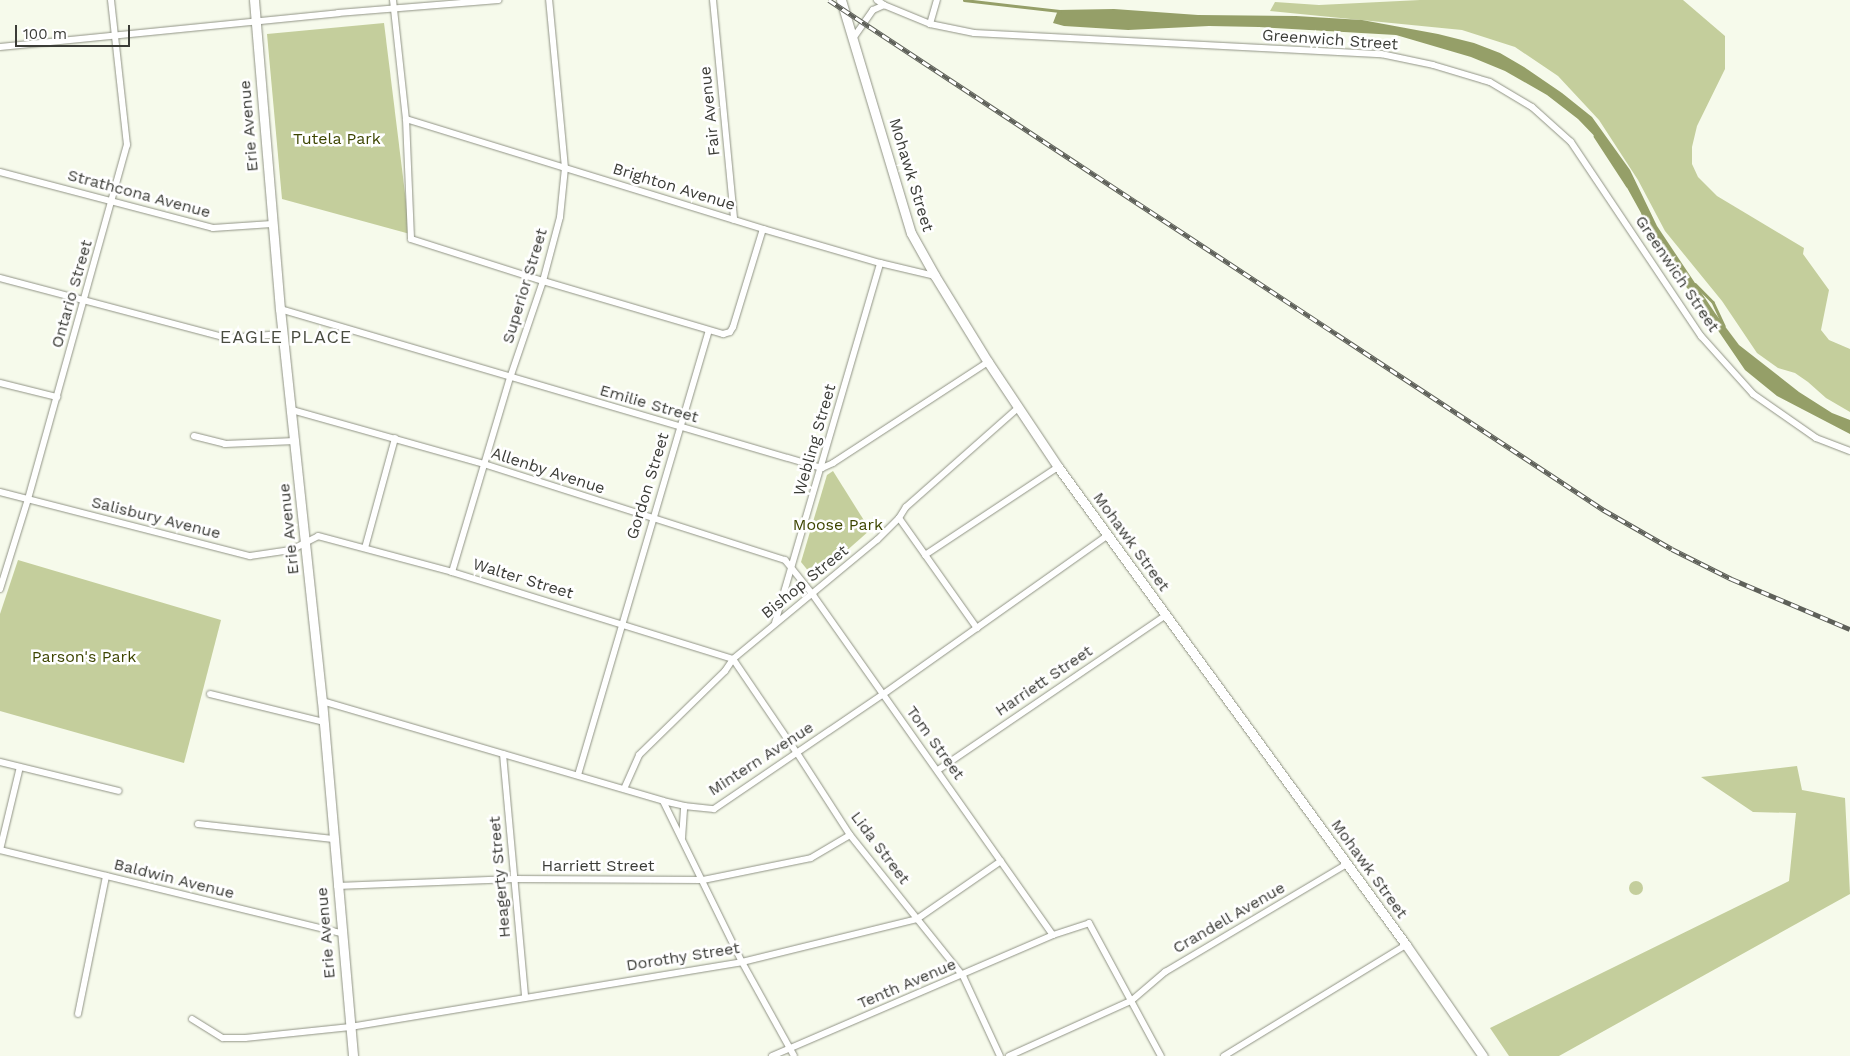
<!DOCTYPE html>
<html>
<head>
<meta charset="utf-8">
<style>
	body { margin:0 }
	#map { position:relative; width:1850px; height:1056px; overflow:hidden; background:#f6faeb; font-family:"Work Sans",sans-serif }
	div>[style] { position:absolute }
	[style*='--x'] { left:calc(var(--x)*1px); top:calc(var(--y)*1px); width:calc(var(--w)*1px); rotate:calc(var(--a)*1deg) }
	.green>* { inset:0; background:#c4ce9c }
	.round { border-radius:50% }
	.water>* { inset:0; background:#959f68 }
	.stream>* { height:2.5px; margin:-1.25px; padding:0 1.25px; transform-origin:1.25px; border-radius:1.25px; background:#959f68 }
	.roads { filter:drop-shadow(0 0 1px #909385) drop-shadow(0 0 1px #909385) }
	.street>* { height:6px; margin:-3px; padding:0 3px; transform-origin:3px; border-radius:3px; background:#fff }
	.secondary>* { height:9px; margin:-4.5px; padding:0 4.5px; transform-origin:4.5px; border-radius:4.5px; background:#fff }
	.rail>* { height:4.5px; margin-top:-2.25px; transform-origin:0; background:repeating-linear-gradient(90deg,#fff 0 8px,#5e6059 0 16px); box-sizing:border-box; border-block:1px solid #5e6059 }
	span { translate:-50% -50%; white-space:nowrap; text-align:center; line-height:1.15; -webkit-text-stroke:5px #fff; paint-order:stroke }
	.street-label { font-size:16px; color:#3b3c37 }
	.park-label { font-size:16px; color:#3d4500 }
	.neighbourhood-label { font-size:18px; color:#494c40; letter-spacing:1px }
	.scale { position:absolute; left:15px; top:25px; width:115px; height:22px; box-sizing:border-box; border:2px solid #3b3c37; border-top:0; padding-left:6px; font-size:15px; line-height:18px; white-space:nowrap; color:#3b3c37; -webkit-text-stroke:4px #fff; paint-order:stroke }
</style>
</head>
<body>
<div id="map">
	<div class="green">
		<div style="clip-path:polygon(1420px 0,1683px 0,1725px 36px,1725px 69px,1697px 126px,1692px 147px,1692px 164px,1698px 177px,1717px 196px,1804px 248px,1803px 254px,1829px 290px,1821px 330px,1829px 340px,1850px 349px,1850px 412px,1826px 398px,1808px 382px,1795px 373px,1778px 368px,1757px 353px,1722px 301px,1665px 231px,1638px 180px,1599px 120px,1558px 76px,1515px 47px,1462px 30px,1270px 11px,1275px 2px,1319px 5px)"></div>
		<div style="clip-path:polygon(384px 23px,410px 234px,282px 199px,267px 34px)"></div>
		<div style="clip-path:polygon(833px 471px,870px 530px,817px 577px,814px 578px,801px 562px,827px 475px)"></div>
		<div style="clip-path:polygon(18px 560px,221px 620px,184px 763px,0 711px,0 614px)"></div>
		<div style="clip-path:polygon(1797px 766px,1802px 790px,1845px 798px,1850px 894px,1559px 1056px,1509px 1056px,1490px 1028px,1789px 881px,1796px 813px,1753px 812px,1701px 777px)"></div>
		<div class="round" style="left:1629px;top:881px;width:14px;height:14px"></div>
	</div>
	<div class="water">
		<div style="clip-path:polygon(1114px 9px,1198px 15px,1296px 16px,1362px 20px,1438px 34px,1474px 43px,1500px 53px,1524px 67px,1562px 93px,1592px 117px,1630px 170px,1657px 226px,1715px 313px,1739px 345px,1799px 392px,1832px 413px,1850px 420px,1850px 434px,1777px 396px,1745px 370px,1717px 329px,1713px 319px,1663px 259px,1645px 227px,1641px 213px,1604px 146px,1578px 119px,1547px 95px,1505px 71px,1471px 57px,1396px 35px,1259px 27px,1209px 26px,1128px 30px,1064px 26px,1053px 23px,1058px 10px)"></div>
	</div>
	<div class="stream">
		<div style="--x:964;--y:0;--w:96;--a:6.6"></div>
		<div style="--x:1612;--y:159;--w:29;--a:-126"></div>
		<div style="--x:1595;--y:136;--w:59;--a:56.9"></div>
		<div style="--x:1695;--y:284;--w:25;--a:45"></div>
		<div style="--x:1713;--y:302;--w:26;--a:65"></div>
	</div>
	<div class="roads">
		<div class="street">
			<div style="--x:393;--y:0;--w:120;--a:83.8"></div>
			<div style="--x:406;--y:119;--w:120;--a:87.6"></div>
			<div style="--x:411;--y:239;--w:139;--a:17.7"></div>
			<div style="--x:543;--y:281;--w:188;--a:16.4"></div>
			<div style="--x:723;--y:334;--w:7;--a:-16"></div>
			<div style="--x:730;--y:332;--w:6;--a:-59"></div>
			<div style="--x:733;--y:327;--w:102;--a:-73"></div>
			<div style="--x:713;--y:0;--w:221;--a:84.5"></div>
			<div style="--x:877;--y:0;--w:9;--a:36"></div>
			<div style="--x:884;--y:5;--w:50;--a:22.4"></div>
			<div style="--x:930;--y:24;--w:45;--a:11.6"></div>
			<div style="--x:974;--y:33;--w:408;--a:3"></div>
			<div style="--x:1381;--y:54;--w:53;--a:11.9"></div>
			<div style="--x:1433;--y:65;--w:59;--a:16.6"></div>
			<div style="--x:1490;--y:82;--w:49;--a:30.8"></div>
			<div style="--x:1532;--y:107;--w:52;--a:41.9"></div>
			<div style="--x:1571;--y:142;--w:234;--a:56.2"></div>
			<div style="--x:1701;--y:336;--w:78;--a:48.1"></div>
			<div style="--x:1753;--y:394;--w:77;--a:34.9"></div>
			<div style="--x:1816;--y:438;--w:36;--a:21"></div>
			<div style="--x:930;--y:24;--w:25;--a:-74"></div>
			<div style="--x:854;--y:37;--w:33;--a:-55"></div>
			<div style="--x:873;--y:10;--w:12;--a:-24"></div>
			<div style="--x:0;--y:47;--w:340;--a:-5.7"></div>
			<div style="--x:338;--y:13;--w:161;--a:-4.6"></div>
			<div style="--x:406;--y:119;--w:374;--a:17.1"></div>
			<div style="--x:763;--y:229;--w:122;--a:16.2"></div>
			<div style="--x:880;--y:263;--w:57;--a:13.3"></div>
			<div style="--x:0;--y:172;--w:220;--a:14.7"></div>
			<div style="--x:213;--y:228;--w:59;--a:-3.9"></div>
			<div style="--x:0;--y:278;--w:235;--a:14.8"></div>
			<div style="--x:227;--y:338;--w:56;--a:-4.1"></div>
			<div style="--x:280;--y:309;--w:565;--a:16.35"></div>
			<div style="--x:822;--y:468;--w:12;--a:-24"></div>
			<div style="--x:833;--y:463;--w:185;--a:-33.1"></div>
			<div style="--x:0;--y:383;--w:59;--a:13.8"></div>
			<div style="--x:292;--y:410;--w:199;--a:15.7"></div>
			<div style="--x:484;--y:464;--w:316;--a:17.7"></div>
			<div style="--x:785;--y:560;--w:45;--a:51.3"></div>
			<div style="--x:813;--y:595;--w:416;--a:54.8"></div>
			<div style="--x:194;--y:436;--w:32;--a:14"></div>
			<div style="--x:225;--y:444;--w:70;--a:-2.5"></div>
			<div style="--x:0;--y:492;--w:258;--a:14.4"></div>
			<div style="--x:250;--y:556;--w:41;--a:-8.3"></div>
			<div style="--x:291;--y:550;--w:30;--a:-27"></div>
			<div style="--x:318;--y:536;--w:139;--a:15"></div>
			<div style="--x:452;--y:572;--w:294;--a:17.2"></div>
			<div style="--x:899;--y:518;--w:135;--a:54.7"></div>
			<div style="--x:365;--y:548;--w:114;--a:-74.7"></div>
			<div style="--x:925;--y:555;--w:159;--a:-33.5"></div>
			<div style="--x:452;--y:572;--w:202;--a:-73.4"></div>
			<div style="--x:510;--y:378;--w:102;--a:-71.2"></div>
			<div style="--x:543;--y:281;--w:66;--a:-75.1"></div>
			<div style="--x:560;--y:217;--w:49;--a:-84.2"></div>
			<div style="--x:565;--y:168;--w:169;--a:-95.4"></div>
			<div style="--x:0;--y:589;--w:94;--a:-72.7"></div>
			<div style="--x:28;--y:499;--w:368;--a:-74.4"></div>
			<div style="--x:127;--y:145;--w:146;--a:-96.3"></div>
			<div style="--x:775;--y:623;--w:375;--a:-73.7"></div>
			<div style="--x:733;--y:659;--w:114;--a:55.8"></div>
			<div style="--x:797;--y:753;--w:98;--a:57.1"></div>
			<div style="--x:850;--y:835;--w:181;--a:51.3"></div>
			<div style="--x:963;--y:976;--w:88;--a:65.2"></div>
			<div style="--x:210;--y:694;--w:117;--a:13.8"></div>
			<div style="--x:322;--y:701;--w:355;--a:16.3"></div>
			<div style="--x:663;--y:801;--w:22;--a:13"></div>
			<div style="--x:684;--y:806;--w:30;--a:6"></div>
			<div style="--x:714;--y:809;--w:203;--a:-34.2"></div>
			<div style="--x:882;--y:695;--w:277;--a:-35.3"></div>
			<div style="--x:503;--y:754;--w:244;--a:84.8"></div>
			<div style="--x:0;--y:762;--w:122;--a:13.7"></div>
			<div style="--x:938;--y:770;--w:276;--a:-34.2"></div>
			<div style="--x:578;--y:775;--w:463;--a:-73.6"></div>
			<div style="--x:624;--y:789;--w:37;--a:-66"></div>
			<div style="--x:639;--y:755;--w:120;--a:-44.3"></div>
			<div style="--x:725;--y:671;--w:14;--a:-56"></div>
			<div style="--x:733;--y:659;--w:187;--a:-39.6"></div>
			<div style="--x:877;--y:540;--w:31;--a:-45"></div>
			<div style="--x:899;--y:518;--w:13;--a:-58"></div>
			<div style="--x:906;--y:507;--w:151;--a:-41.5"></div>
			<div style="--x:663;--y:801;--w:179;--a:63.9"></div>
			<div style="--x:742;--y:962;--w:107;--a:61"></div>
			<div style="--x:198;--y:824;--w:136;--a:6.3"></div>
			<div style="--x:682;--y:838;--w:32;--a:-86"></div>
			<div style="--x:0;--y:850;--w:351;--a:13.7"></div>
			<div style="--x:0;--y:850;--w:85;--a:-76.5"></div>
			<div style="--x:337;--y:886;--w:177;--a:-2.3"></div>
			<div style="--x:514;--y:879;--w:189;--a:0.3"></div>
			<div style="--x:703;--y:880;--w:110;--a:-11.5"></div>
			<div style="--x:811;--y:858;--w:45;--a:-30.5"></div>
			<div style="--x:78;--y:1014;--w:141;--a:-78.5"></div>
			<div style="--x:192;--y:1019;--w:36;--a:32"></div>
			<div style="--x:223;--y:1038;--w:22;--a:0"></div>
			<div style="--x:245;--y:1038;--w:106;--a:-6"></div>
			<div style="--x:350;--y:1027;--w:397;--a:-9.4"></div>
			<div style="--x:742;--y:962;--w:180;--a:-13.8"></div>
			<div style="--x:917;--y:919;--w:102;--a:-34.6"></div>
			<div style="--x:772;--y:1056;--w:306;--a:-23.3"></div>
			<div style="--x:1053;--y:935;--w:38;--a:-18"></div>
			<div style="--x:1089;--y:923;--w:151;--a:61.6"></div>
			<div style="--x:1009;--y:1056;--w:134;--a:-24.3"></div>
			<div style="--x:1131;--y:1001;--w:45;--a:-40.5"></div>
			<div style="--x:1165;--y:972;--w:212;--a:-30.7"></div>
			<div style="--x:1224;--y:1056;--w:213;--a:-31.4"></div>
		</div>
		<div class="secondary">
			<div style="--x:254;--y:0;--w:310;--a:85.2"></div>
			<div style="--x:280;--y:309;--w:394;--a:83.9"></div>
			<div style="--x:322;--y:701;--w:356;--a:85"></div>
			<div style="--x:841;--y:0;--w:243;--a:73.3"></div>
			<div style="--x:911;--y:233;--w:49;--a:60.8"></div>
			<div style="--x:935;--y:276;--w:101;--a:58.4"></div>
			<div style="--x:988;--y:362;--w:126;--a:56.3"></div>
			<div style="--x:1058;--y:467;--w:591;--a:53.94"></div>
			<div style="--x:1406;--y:945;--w:135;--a:55.3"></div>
		</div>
	</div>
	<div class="rail">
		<div style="--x:829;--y:0;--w:928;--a:33.35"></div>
		<div style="--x:1604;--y:510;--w:78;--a:29.8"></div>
		<div style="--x:1672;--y:549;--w:67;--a:26.6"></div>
		<div style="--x:1732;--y:579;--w:128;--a:23"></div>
	</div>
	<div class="street-label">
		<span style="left:1330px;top:40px;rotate:4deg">Greenwich Street</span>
		<span style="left:710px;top:111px;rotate:-96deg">Fair Avenue</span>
		<span style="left:249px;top:126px;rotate:-95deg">Erie Avenue</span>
		<span style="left:911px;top:175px;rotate:73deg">Mohawk Street</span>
		<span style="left:674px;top:187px;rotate:17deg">Brighton Avenue</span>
		<span style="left:139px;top:194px;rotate:15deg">Strathcona Avenue</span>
		<span style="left:1677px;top:274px;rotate:56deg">Greenwich Street</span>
		<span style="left:525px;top:286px;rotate:-73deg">Superior Street</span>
		<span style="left:72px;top:294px;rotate:-74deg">Ontario Street</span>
		<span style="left:649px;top:404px;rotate:16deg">Emilie Street</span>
		<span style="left:815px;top:440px;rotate:-74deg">Webling Street</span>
		<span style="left:548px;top:471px;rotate:18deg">Allenby Avenue</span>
		<span style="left:648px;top:486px;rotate:-73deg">Gordon Street</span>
		<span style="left:156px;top:518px;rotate:14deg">Salisbury Avenue</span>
		<span style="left:289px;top:529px;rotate:-96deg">Erie Avenue</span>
		<span style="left:1131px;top:542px;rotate:54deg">Mohawk Street</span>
		<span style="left:523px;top:579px;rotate:17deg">Walter Street</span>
		<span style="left:805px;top:582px;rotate:-39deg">Bishop Street</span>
		<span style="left:1044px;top:681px;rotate:-34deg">Harriett Street</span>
		<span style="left:935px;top:743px;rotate:54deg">Tom Street</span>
		<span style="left:761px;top:759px;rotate:-33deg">Mintern Avenue</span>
		<span style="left:880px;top:848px;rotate:53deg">Lida Street</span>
		<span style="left:598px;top:866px">Harriett Street</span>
		<span style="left:1369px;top:869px;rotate:54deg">Mohawk Street</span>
		<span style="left:500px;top:877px;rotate:-95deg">Heagerty Street</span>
		<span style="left:174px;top:879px;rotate:14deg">Baldwin Avenue</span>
		<span style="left:1229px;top:918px;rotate:-30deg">Crandell Avenue</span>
		<span style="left:326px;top:933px;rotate:-95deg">Erie Avenue</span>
		<span style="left:683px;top:957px;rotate:-9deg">Dorothy Street</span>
		<span style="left:907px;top:984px;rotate:-23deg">Tenth Avenue</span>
	</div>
	<div class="park-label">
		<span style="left:337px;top:139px">Tutela Park</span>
		<span style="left:838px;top:525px">Moose Park</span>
		<span style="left:84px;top:657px">Parson's Park</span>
	</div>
	<div class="neighbourhood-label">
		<span style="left:286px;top:337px">EAGLE PLACE</span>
	</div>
	<div class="scale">100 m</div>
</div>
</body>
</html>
